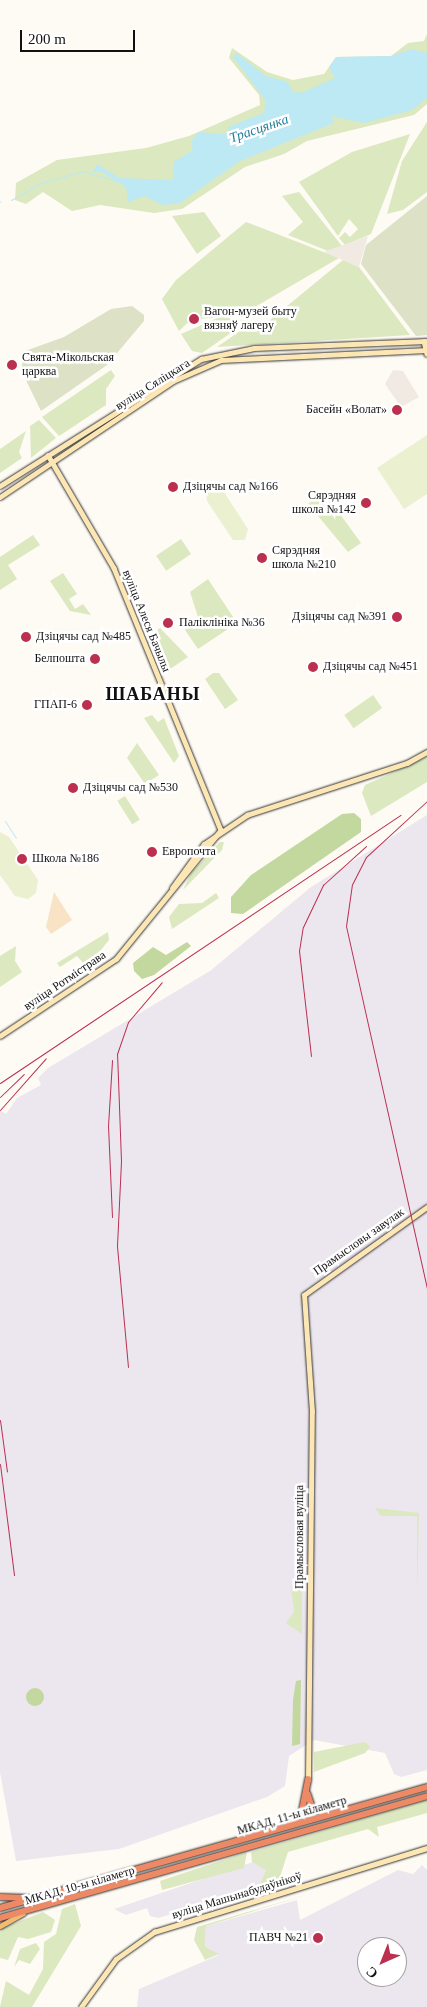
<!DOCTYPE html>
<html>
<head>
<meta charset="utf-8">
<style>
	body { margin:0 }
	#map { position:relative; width:427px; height:2007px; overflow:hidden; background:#fefbf5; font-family:"Times New Roman",serif }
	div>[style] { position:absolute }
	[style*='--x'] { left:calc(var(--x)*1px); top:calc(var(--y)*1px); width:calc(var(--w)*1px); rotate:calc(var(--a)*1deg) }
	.industrial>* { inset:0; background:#ece6ee }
	.green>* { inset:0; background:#dce8bf; transform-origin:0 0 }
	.forest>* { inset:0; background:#c3d89f }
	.round { border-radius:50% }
	.sand>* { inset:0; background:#f8e3c4 }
	.cemetery>* { inset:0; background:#dde1c5 }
	.pitch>* { inset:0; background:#ebf0d0 }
	.plaza>* { inset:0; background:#f0eae2 }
	.water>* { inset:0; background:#bce9f3 }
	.stream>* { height:1px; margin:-0.5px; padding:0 0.5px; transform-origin:0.5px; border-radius:0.5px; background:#bce9f3 }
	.roads { filter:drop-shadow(0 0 1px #333) drop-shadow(0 0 1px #333) }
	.secondary>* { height:4.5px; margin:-2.25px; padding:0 2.25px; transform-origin:2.25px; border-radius:2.25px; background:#fbe6b4 }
	.primary>* { height:5px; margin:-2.5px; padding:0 2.5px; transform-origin:2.5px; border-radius:2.5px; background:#f1bb72 }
	.highway>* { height:5.5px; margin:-2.75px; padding:0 2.75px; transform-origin:2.75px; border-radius:2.75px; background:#ed8a65 }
	.rail>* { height:1px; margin:-0.5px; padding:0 0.5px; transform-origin:0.5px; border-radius:0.5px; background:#bb2f4f }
	.dots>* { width:14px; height:14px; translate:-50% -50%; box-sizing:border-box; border:2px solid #fff; border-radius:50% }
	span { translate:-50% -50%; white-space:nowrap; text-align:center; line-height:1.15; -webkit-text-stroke:5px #fff; paint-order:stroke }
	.poi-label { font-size:12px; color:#111 }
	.left { translate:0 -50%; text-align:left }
	.right { translate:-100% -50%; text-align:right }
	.street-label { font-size:12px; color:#111 }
	.water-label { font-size:14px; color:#1f7d9e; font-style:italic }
	.district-label { font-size:18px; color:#111; font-weight:700; letter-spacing:1px }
	.north { position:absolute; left:357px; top:1937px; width:50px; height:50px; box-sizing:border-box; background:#fff; border:1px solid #a0a0a0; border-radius:50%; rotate:224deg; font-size:14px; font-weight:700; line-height:20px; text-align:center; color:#111 }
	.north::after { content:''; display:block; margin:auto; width:18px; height:22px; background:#bb2f4f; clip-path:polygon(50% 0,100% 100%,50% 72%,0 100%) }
	.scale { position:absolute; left:20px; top:30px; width:115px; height:22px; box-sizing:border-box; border:2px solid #111; border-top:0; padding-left:6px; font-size:15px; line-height:18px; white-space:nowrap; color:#111; -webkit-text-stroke:4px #fff; paint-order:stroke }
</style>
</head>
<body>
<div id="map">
	<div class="industrial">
		<div style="clip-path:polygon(427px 815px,427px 1770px,401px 1777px,394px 1774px,385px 1753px,314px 1740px,289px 1756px,285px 1786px,267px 1797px,119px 1849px,16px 1861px,0 1772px,0 1110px,6px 1114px,17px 1098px,41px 1085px,38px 1078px,48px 1068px,210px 971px,311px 887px)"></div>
		<div style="clip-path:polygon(256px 1861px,266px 1870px,258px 1888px,236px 1896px,158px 1918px,150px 1916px,147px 1908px,126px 1915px,114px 1909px)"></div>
		<div style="clip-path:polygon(evenodd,422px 1865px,427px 1870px,427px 2007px,137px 2007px,139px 1989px,219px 1955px,205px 1948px,206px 1926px,297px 1900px,300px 1920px,398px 1870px,413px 1874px,422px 1865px,367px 1947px,397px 1947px,397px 1977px,367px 1977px,367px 1947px)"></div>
	</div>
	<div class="green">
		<div style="clip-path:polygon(427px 34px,427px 104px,414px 115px,307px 141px,284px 154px,245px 167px,182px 209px,154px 213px,100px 205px,72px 211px,43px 192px,26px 204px,15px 200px,16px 183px,57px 160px,146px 148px,189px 136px,260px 105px,259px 95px,229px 58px,232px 48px,267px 72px,293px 80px,324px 74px,336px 57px,391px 56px,408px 43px,424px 41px)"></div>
		<div style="clip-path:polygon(427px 122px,427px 192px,403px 210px,387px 214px,402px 161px)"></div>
		<div style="clip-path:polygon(410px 134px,371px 234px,345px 245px,339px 238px,345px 232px,350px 237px,358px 229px,349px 219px,338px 236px,299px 182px,352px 152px)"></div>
		<div style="clip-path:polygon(299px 192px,342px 246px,328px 251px,288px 235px,303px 222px,282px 196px)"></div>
		<div style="clip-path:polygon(204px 212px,221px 236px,197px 254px,172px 216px)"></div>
		<div style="clip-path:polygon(246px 222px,339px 258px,241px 315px,199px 319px,196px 315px,179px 331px,162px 299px,176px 280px)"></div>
		<div style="clip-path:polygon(343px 260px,359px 267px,410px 335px,217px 347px,249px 325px,264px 325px)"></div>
		<div style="clip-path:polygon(220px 317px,248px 321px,202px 353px,192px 351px,181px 334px)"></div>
		<div style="clip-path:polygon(111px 370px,115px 376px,106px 389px,106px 405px,59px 436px,42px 417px)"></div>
		<div style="clip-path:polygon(39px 420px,56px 438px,31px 458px,30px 426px)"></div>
		<div style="clip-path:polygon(26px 431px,19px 452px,22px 458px,0 473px,0 449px)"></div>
		<div style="clip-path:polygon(324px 492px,361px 543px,348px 552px,308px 504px)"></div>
		<div style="clip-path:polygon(33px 535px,40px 545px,8px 565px,17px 579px,0 590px,0 557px)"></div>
		<div style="left:181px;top:539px;width:18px;height:30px;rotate:56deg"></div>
		<div style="clip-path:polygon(63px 573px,77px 594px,69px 599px,75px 609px,83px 604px,91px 615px,70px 611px,50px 581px)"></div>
		<div style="clip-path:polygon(208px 579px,237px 623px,198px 649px,185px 630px,198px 617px,190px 592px)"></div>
		<div style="clip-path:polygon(160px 628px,188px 657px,170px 669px,155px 632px)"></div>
		<div style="clip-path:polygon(213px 673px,219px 673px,238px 700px,225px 709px,205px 679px)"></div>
		<div style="left:373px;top:695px;width:16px;height:35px;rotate:55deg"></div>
		<div style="clip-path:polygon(152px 715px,158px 722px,164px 718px,179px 756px,174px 763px,144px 718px)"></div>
		<div style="clip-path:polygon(137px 743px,159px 775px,145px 784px,127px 758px)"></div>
		<div style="clip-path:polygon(427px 757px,427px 782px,371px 816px,362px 793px,365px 785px)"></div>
		<div style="left:125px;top:796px;width:28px;height:9px;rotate:58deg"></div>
		<div style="clip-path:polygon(220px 842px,224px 842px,222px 850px,183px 890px,191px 873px)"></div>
		<div style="clip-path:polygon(216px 893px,219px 898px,172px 929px,169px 917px,179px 904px,202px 903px)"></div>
		<div style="clip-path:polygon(108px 932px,109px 940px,101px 950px,83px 963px,77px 956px,60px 967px,57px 963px)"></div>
		<div style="clip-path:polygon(16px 946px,15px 961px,22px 972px,0 987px,0 956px)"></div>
		<div style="clip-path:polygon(375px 1508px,419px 1513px,417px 1593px,417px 1516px,381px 1516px)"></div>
		<div style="clip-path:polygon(297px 1578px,302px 1578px,302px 1634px,286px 1623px,294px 1612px,291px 1587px)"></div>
		<div style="clip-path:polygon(365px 1742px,370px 1747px,365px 1753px,314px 1772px,314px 1752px)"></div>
		<div style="clip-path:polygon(427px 1800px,427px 1813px,377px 1827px,379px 1837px,368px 1829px,288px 1852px,277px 1886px,236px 1900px,235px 1895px,258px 1888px,266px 1870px,252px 1862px,251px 1852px)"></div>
		<div style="clip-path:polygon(247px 1852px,244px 1868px,162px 1890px,160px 1881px)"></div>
		<div style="clip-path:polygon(309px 1894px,206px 1926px,205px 1947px,219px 1954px,205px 1960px,194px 1940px,197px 1927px)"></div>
		<div style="clip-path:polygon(75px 1904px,81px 1926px,32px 2007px,0 2007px,6px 1981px,29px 1995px,43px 1969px,44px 1942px,56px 1934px,62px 1909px)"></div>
		<div style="clip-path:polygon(43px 1912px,55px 1920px,51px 1932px,28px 1939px,18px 1937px,8px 1960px,0 1958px,0 1929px)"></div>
		<div style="clip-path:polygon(36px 1943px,40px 1949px,30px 1964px,19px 1960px,14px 1967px,20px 1949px)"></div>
	</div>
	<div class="forest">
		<div style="clip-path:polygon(354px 813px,361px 819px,361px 832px,243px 914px,231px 913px,231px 897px,251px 875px,342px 814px)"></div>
		<div style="clip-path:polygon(187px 942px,191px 946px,154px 975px,142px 979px,134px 971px,133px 963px,153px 947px,166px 955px)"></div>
		<div style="clip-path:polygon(301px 1680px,300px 1744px,292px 1746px,293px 1700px,296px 1681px)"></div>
		<div class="round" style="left:26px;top:1688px;width:18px;height:18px"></div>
	</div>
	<div class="sand">
		<div style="clip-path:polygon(54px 892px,72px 920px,51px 934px,46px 927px)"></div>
	</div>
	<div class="cemetery">
		<div style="clip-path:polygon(427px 196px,427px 335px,416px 336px,361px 264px,366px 245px)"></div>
		<div style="clip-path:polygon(132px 306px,144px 315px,144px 321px,107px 365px,41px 411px,21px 370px,25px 351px,64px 337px,111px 309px)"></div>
	</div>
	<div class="pitch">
		<div style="clip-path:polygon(427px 435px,427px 494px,404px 509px,377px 468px)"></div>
		<div style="clip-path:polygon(213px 487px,222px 489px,248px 529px,245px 540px,233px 540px,207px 501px,206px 492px)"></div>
		<div style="clip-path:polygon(0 832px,9px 837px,38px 880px,36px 893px,28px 899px,15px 896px,0 875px)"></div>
	</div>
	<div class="plaza">
		<div style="clip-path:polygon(368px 236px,359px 267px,324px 252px,326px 251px)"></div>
		<div style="clip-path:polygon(393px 370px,403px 371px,419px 397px,401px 407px,385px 384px)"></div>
	</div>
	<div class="water">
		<div style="clip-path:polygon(411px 49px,427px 53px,427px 98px,412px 110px,364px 123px,331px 116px,334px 123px,240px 161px,180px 203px,163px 205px,144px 196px,128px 202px,126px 187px,102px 172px,93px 172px,97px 164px,119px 178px,173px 180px,174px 162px,193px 150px,191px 142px,198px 132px,229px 134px,228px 127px,264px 113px,266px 101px,233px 57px,236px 53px,266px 76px,288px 82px,292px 91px,301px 93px,335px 78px,329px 67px,336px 57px,391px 56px)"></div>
	</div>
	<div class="stream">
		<div style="--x:11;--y:200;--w:34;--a:-30"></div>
		<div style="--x:41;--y:183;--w:44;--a:-15.9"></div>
		<div style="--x:83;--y:171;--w:35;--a:16"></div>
		<div style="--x:0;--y:202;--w:1;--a:-45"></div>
		<div style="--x:5;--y:821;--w:20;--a:57"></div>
	</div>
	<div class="roads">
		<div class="secondary">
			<div style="--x:424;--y:341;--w:13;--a:77"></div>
			<div style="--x:48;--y:455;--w:131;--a:59.7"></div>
			<div style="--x:114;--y:568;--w:283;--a:67.8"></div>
			<div style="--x:0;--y:486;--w:238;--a:-32.3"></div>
			<div style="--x:201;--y:359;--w:54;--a:-11.7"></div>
			<div style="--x:254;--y:348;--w:173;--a:-2.3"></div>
			<div style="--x:0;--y:497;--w:208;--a:-33.8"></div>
			<div style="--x:173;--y:381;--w:52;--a:-23.6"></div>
			<div style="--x:221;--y:360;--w:206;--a:-2.8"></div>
			<div style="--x:172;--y:888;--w:54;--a:-54"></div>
			<div style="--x:204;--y:844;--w:52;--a:-34"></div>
			<div style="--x:247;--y:815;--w:168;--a:-18"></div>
			<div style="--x:407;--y:763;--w:23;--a:-29"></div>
			<div style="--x:0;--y:1036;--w:139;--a:-33.6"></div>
			<div style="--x:116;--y:959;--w:166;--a:-50.9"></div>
			<div style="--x:308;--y:1780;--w:368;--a:-89.4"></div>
			<div style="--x:312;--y:1412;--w:117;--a:-93.9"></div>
			<div style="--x:304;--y:1295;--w:151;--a:-35.6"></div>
			<div style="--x:81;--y:2007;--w:59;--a:-53.9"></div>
			<div style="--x:116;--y:1959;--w:47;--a:-35.4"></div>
			<div style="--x:154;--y:1932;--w:286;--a:-17.1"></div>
		</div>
		<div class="primary">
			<div style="--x:0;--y:1926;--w:26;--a:-29"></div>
		</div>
		<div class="highway">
			<div style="--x:308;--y:1794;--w:16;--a:72"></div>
			<div style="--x:313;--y:1809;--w:17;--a:17"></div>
			<div style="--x:290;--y:1825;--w:18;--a:-49"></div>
			<div style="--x:302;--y:1811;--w:32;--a:-79"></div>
			<div style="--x:0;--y:1897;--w:33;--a:2"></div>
			<div style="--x:0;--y:1908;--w:444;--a:-15.8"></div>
			<div style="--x:0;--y:1918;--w:444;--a:-15.9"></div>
		</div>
	</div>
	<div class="rail">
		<div style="--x:427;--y:801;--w:83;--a:137.4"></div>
		<div style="--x:366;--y:857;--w:30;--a:117"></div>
		<div style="--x:352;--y:884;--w:42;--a:98.1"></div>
		<div style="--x:346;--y:926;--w:371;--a:77.4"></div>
		<div style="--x:311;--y:1056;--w:106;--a:-96.5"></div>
		<div style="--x:299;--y:951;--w:24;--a:-81"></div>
		<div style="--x:303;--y:927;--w:47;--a:-64.5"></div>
		<div style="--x:323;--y:885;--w:58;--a:-42.2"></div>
		<div style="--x:0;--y:1083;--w:482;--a:-33.8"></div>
		<div style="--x:0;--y:1097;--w:33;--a:-44"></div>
		<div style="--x:0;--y:1110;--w:69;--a:-48.5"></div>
		<div style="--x:112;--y:1217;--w:91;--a:-92.5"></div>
		<div style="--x:108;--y:1126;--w:66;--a:-86.5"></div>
		<div style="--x:128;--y:1367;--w:121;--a:-95.2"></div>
		<div style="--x:117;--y:1246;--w:85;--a:-87.3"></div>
		<div style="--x:121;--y:1161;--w:107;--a:-92.1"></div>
		<div style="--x:117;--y:1054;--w:34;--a:-71"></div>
		<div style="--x:128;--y:1022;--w:52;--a:-49.6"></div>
		<div style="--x:0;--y:1420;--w:52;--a:82.3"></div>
		<div style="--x:0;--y:1464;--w:112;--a:82.8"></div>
	</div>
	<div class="dots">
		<div style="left:194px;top:319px;background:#bb2f4f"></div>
		<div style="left:12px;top:365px;background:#bb2f4f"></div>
		<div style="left:397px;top:410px;background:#bb2f4f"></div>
		<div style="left:173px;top:487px;background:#bb2f4f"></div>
		<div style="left:366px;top:503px;background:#bb2f4f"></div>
		<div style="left:262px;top:558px;background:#bb2f4f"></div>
		<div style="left:397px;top:617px;background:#bb2f4f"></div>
		<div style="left:168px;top:623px;background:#bb2f4f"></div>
		<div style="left:26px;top:637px;background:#bb2f4f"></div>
		<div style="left:95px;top:659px;background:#bb2f4f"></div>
		<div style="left:313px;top:667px;background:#bb2f4f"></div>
		<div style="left:87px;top:705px;background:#bb2f4f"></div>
		<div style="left:73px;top:788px;background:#bb2f4f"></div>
		<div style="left:152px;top:852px;background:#bb2f4f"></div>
		<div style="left:22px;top:859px;background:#bb2f4f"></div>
		<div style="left:318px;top:1938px;background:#bb2f4f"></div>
	</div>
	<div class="poi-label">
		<span class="left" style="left:204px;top:319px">Вагон-музей быту<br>вязняў лагеру</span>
		<span class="left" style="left:22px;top:365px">Свята-Мікольская<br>царква</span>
		<span class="right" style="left:387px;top:410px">Басейн «Волат»</span>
		<span class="left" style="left:183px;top:487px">Дзіцячы сад №166</span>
		<span class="right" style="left:356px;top:503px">Сярэдняя<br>школа №142</span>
		<span class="left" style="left:272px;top:558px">Сярэдняя<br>школа №210</span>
		<span class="right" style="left:387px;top:617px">Дзіцячы сад №391</span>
		<span class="left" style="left:179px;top:623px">Паліклініка №36</span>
		<span class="left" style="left:36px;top:637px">Дзіцячы сад №485</span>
		<span class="right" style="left:85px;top:659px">Белпошта</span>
		<span class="left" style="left:323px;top:667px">Дзіцячы сад №451</span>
		<span class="right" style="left:77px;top:705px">ГПАП-6</span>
		<span class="left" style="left:83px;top:788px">Дзіцячы сад №530</span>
		<span class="left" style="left:162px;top:852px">Европочта</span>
		<span class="left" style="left:32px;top:859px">Школа №186</span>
		<span class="right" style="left:308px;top:1938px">ПАВЧ №21</span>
	</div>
	<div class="street-label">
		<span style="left:153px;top:385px;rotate:-32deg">вуліца Сяліцкага</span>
		<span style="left:146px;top:621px;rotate:68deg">вуліца Алеся Бачылы</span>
		<span style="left:65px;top:981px;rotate:-34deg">вуліца Ротмістрава</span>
		<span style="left:359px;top:1242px;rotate:-35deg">Прамысловы завулак</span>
		<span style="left:300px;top:1537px;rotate:-90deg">Прамысловая вуліца</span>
		<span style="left:292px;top:1816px;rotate:-16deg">МКАД, 11-ы кіламетр</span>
		<span style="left:80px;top:1886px;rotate:-16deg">МКАД, 10-ы кіламетр</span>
		<span style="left:237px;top:1896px;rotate:-17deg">вуліца Машынабудаўнікоў</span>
	</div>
	<div class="water-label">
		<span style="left:259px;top:129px;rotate:-19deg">Трасцянка</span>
	</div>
	<div class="district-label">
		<span style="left:153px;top:694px">ШАБАНЫ</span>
	</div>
	<div class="north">С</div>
	<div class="scale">200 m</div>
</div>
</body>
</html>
